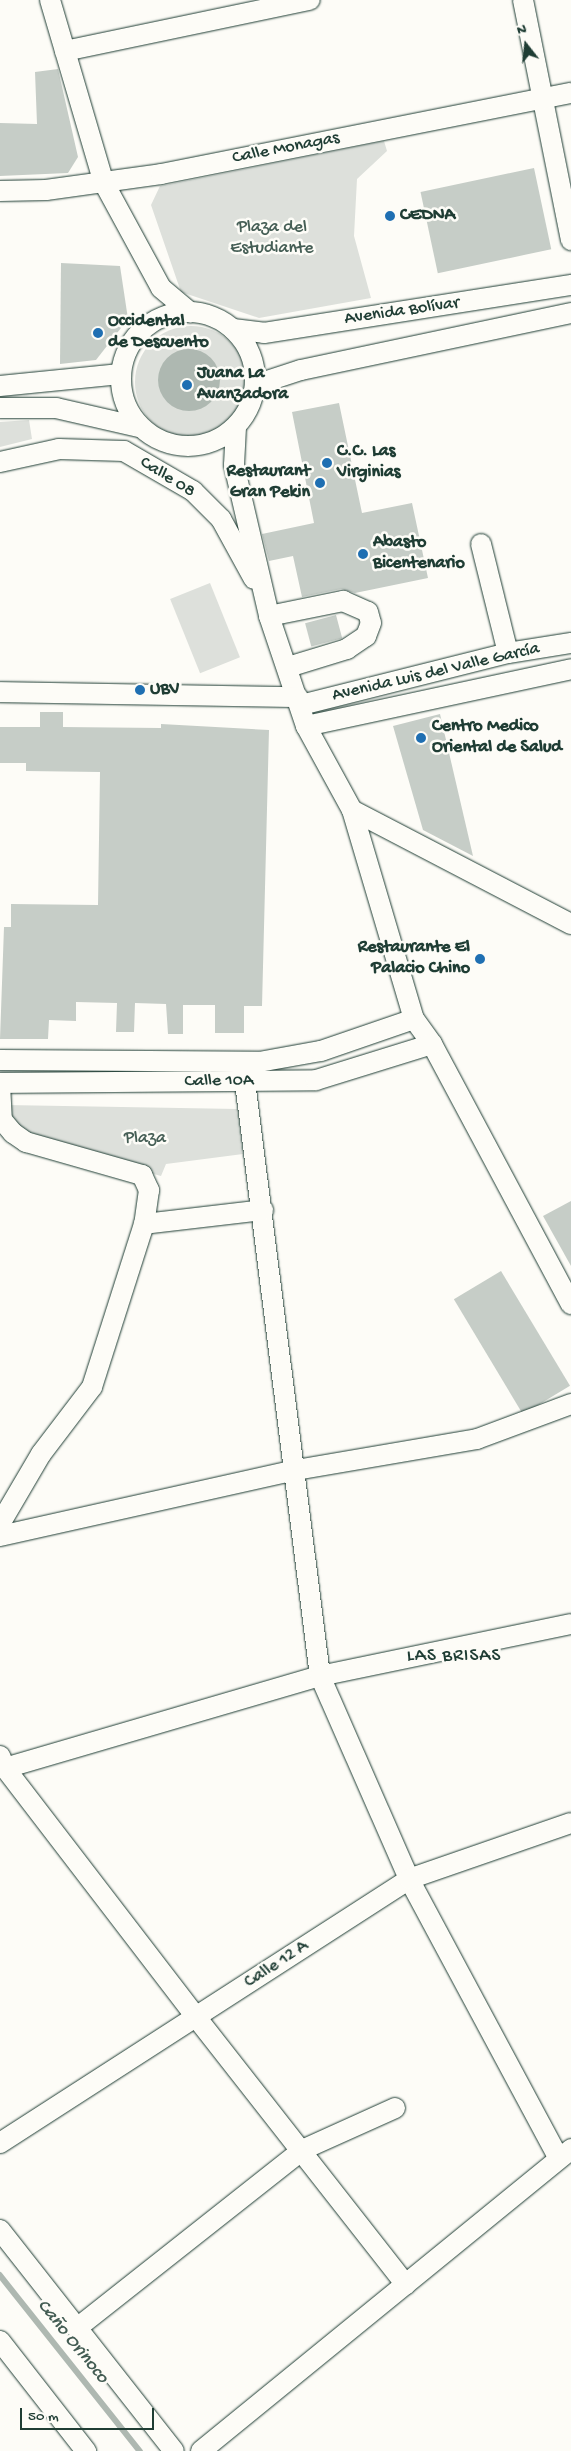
<!DOCTYPE html>
<html>
<head>
<meta charset="utf-8">
<style>
	body { margin:0 }
	#map { position:relative; width:571px; height:2451px; overflow:hidden; background:#fdfcf7; font-family:"Gochi Hand",sans-serif }
	div>[style] { position:absolute }
	[style*='--x'] { left:calc(var(--x)*1px); top:calc(var(--y)*1px); width:calc(var(--w)*1px); rotate:calc(var(--a)*1deg) }
	.green>* { inset:0; background:#dde0db; transform-origin:0 0 }
	.round { border-radius:50% }
	.water>* { inset:0; background:#aeb8b1 }
	.stream>* { height:5.5px; margin:-2.75px; padding:0 2.75px; transform-origin:2.75px; border-radius:2.75px; background:#aeb8b1 }
	.building>* { inset:0; background:#c6cdc7; transform-origin:0 0 }
	.roads { filter:drop-shadow(0 0 1px #1f3d34) drop-shadow(0 0 1px #1f3d34) }
	.minor>* { height:20px; margin:-10px; padding:0 10px; transform-origin:10px; border-radius:10px; background:#fdfcf7 }
	.minor>.ring { margin:-10px; padding:0; box-sizing:content-box; background:none; border:20px solid #fdfcf7; border-radius:50% }
	.dots>* { width:14px; height:14px; translate:-50% -50%; box-sizing:border-box; border:2px solid #fdfcf7; border-radius:50% }
	span { translate:-50% -50%; white-space:nowrap; text-align:center; line-height:1.15; -webkit-text-stroke:5px #fdfcf7; paint-order:stroke }
	.street-label { font-size:18px; color:#1f3d34 }
	.poi-label { font-size:18px; color:#1f3d34; font-weight:700 }
	.left { translate:0 -50%; text-align:left }
	.right { translate:-100% -50%; text-align:right }
	.park-label { font-size:18px; color:#455e55 }
	.neighbourhood-label { font-size:19px; color:#1f3d34; letter-spacing:1px }
	.water-label { font-size:19px; color:#435c53; font-style:italic }
	.north { position:absolute; left:501px; top:20px; width:50px; height:50px; -webkit-text-stroke:4px #fdfcf7; paint-order:stroke; rotate:344deg; font-size:14px; font-weight:700; line-height:20px; text-align:center; color:#1f3d34 }
	.north::after { content:''; display:block; margin:auto; width:18px; height:22px; background:#1f3d34; clip-path:polygon(50% 0,100% 100%,50% 72%,0 100%) }
	.scale { position:absolute; left:20px; top:2408px; width:134px; height:22px; box-sizing:border-box; border:2px solid #1f3d34; border-top:0; padding-left:6px; font-size:15px; line-height:18px; white-space:nowrap; color:#1f3d34; -webkit-text-stroke:4px #fdfcf7; paint-order:stroke }
</style>
</head>
<body>
<div id="map">
	<div class="green">
		<div style="clip-path:polygon(384px 141px,387px 151px,357px 179px,354px 236px,371px 298px,259px 318px,181px 292px,151px 205px,160px 186px)"></div>
		<div class="round" style="left:135px;top:326px;width:112px;height:112px"></div>
		<div style="clip-path:polygon(29px 420px,32px 439px,0 447px,0 422px)"></div>
		<div style="left:210px;top:583px;width:80px;height:43px;rotate:68deg"></div>
		<div style="clip-path:polygon(6px 1105px,238px 1109px,243px 1154px,166px 1164px,161px 1176px,30px 1140px,17px 1128px)"></div>
	</div>
	<div class="water">
		<div class="round" style="left:158px;top:349px;width:62px;height:62px"></div>
	</div>
	<div class="stream">
		<div style="--x:0;--y:2275;--w:225;--a:51.5"></div>
	</div>
	<div class="building">
		<div style="clip-path:polygon(58px 69px,78px 157px,68px 173px,0 176px,0 123px,37px 124px,35px 72px)"></div>
		<div style="left:534px;top:168px;width:83px;height:116px;rotate:78deg"></div>
		<div style="clip-path:polygon(61px 263px,120px 266px,128px 319px,96px 360px,60px 364px)"></div>
		<div style="clip-path:polygon(339px 403px,362px 513px,412px 503px,428px 578px,355px 593px,341px 589px,302px 597px,293px 556px,269px 561px,262px 534px,314px 523px,292px 412px)"></div>
		<div style="left:336px;top:615px;width:24px;height:32px;rotate:75deg"></div>
		<div style="clip-path:polygon(40px 712px,63px 712px,63px 727px,161px 728px,161px 724px,269px 730px,262px 1006px,244px 1006px,244px 1033px,215px 1033px,215px 1005px,183px 1005px,183px 1034px,168px 1034px,166px 1004px,135px 1003px,134px 1032px,116px 1032px,117px 1003px,76px 1002px,76px 1021px,49px 1020px,48px 1039px,0 1039px,4px 927px,11px 927px,11px 904px,98px 905px,100px 772px,26px 771px,26px 763px,0 763px,0 727px,40px 727px)"></div>
		<div style="clip-path:polygon(440px 714px,473px 856px,423px 830px,393px 726px)"></div>
		<div style="clip-path:polygon(571px 1201px,571px 1266px,543px 1216px)"></div>
		<div style="left:501px;top:1271px;width:134px;height:55px;rotate:59deg"></div>
	</div>
	<div class="roads">
		<div class="minor">
			<div style="--x:50;--y:0;--w:191;--a:73.6"></div>
			<div style="--x:104;--y:183;--w:119;--a:61.5"></div>
			<div style="--x:161;--y:288;--w:38;--a:40"></div>
			<div style="--x:523;--y:0;--w:245;--a:78.7"></div>
			<div style="--x:65;--y:51;--w:250;--a:-11.8"></div>
			<div style="--x:0;--y:191;--w:46;--a:-1.2"></div>
			<div style="--x:46;--y:190;--w:116;--a:-7.9"></div>
			<div style="--x:161;--y:174;--w:418;--a:-11.2"></div>
			<div class="ring" style="left:121px;top:312px;width:114px;height:114px"></div>
			<div style="--x:233;--y:329;--w:31;--a:7"></div>
			<div style="--x:264;--y:333;--w:311;--a:-8.9"></div>
			<div style="--x:255;--y:385;--w:48;--a:-18.1"></div>
			<div style="--x:301;--y:370;--w:276;--a:-11.9"></div>
			<div style="--x:0;--y:386;--w:121;--a:-5.7"></div>
			<div style="--x:0;--y:408;--w:56;--a:0"></div>
			<div style="--x:56;--y:408;--w:85;--a:12.9"></div>
			<div style="--x:236;--y:427;--w:38;--a:93"></div>
			<div style="--x:234;--y:465;--w:155;--a:76.9"></div>
			<div style="--x:269;--y:616;--w:116;--a:71.4"></div>
			<div style="--x:306;--y:726;--w:96;--a:61.3"></div>
			<div style="--x:352;--y:810;--w:218;--a:73.5"></div>
			<div style="--x:414;--y:1019;--w:31;--a:54"></div>
			<div style="--x:432;--y:1044;--w:295;--a:61.9"></div>
			<div style="--x:0;--y:462;--w:60;--a:-12.4"></div>
			<div style="--x:59;--y:449;--w:65;--a:1.8"></div>
			<div style="--x:124;--y:451;--w:80;--a:30.1"></div>
			<div style="--x:193;--y:491;--w:40;--a:45"></div>
			<div style="--x:221;--y:519;--w:68;--a:61.2"></div>
			<div style="--x:481;--y:544;--w:112;--a:76.1"></div>
			<div style="--x:269;--y:616;--w:76;--a:-11.5"></div>
			<div style="--x:343;--y:601;--w:27;--a:24"></div>
			<div style="--x:368;--y:612;--w:11;--a:75"></div>
			<div style="--x:371;--y:623;--w:14;--a:111"></div>
			<div style="--x:366;--y:636;--w:23;--a:146"></div>
			<div style="--x:347;--y:649;--w:62;--a:163"></div>
			<div style="--x:0;--y:692;--w:298;--a:1"></div>
			<div style="--x:301;--y:705;--w:213;--a:-14.1"></div>
			<div style="--x:508;--y:653;--w:64;--a:-9"></div>
			<div style="--x:306;--y:726;--w:271;--a:-12.1"></div>
			<div style="--x:352;--y:810;--w:247;--a:27.5"></div>
			<div style="--x:0;--y:1060;--w:259;--a:0.4"></div>
			<div style="--x:259;--y:1062;--w:63;--a:-10.1"></div>
			<div style="--x:321;--y:1051;--w:98;--a:-19"></div>
			<div style="--x:245;--y:1082;--w:599;--a:82.8"></div>
			<div style="--x:320;--y:1676;--w:222;--a:66.3"></div>
			<div style="--x:409;--y:1879;--w:315;--a:61.8"></div>
			<div style="--x:0;--y:1083;--w:316;--a:-0.5"></div>
			<div style="--x:316;--y:1080;--w:121;--a:-17.2"></div>
			<div style="--x:0;--y:1084;--w:36;--a:87"></div>
			<div style="--x:2;--y:1120;--w:17;--a:50"></div>
			<div style="--x:13;--y:1133;--w:16;--a:35"></div>
			<div style="--x:26;--y:1142;--w:121;--a:15.9"></div>
			<div style="--x:142;--y:1175;--w:17;--a:65"></div>
			<div style="--x:149;--y:1190;--w:34;--a:98"></div>
			<div style="--x:144;--y:1224;--w:171;--a:107.7"></div>
			<div style="--x:92;--y:1387;--w:84;--a:127.3"></div>
			<div style="--x:41;--y:1454;--w:81;--a:120.4"></div>
			<div style="--x:144;--y:1224;--w:120;--a:-6.7"></div>
			<div style="--x:0;--y:1536;--w:303;--a:-12.6"></div>
			<div style="--x:296;--y:1470;--w:184;--a:-9.7"></div>
			<div style="--x:477;--y:1439;--w:100;--a:-20.4"></div>
			<div style="--x:0;--y:1756;--w:13;--a:67"></div>
			<div style="--x:5;--y:1768;--w:314;--a:52.5"></div>
			<div style="--x:196;--y:2017;--w:340;--a:51.9"></div>
			<div style="--x:5;--y:1768;--w:328;--a:-16.3"></div>
			<div style="--x:320;--y:1676;--w:256;--a:-11.7"></div>
			<div style="--x:0;--y:2143;--w:487;--a:-32.8"></div>
			<div style="--x:409;--y:1879;--w:171;--a:-19.1"></div>
			<div style="--x:0;--y:2230;--w:281;--a:51.8"></div>
			<div style="--x:77;--y:2328;--w:287;--a:-38.3"></div>
			<div style="--x:302;--y:2150;--w:102;--a:-24.3"></div>
			<div style="--x:0;--y:2341;--w:140;--a:52"></div>
			<div style="--x:201;--y:2451;--w:478;--a:-39.2"></div>
		</div>
	</div>
	<div class="dots">
		<div style="left:390px;top:216px;background:#1f6fb2"></div>
		<div style="left:98px;top:333px;background:#1f6fb2"></div>
		<div style="left:187px;top:385px;background:#1f6fb2"></div>
		<div style="left:327px;top:463px;background:#1f6fb2"></div>
		<div style="left:320px;top:483px;background:#1f6fb2"></div>
		<div style="left:363px;top:554px;background:#1f6fb2"></div>
		<div style="left:140px;top:690px;background:#1f6fb2"></div>
		<div style="left:421px;top:738px;background:#1f6fb2"></div>
		<div style="left:480px;top:959px;background:#1f6fb2"></div>
	</div>
	<div class="street-label">
		<span style="left:286px;top:149px;rotate:-11deg">Calle Monagas</span>
		<span style="left:402px;top:312px;rotate:-8deg">Avenida Bolívar</span>
		<span style="left:167px;top:478px;rotate:32deg">Calle 08</span>
		<span style="left:436px;top:673px;rotate:-13deg">Avenida Luis del Valle García</span>
		<span style="left:219px;top:1082px;rotate:-1deg">Calle 10A</span>
		<span style="left:277px;top:1965px;rotate:-33deg">Calle 12 A</span>
	</div>
	<div class="poi-label">
		<span class="left" style="left:400px;top:216px">CEDNA</span>
		<span class="left" style="left:108px;top:333px">Occidental<br>de Descuento</span>
		<span class="left" style="left:197px;top:385px">Juana La<br>Avanzadora</span>
		<span class="left" style="left:337px;top:463px">C.C. Las<br>Virginias</span>
		<span class="right" style="left:310px;top:483px">Restaurant<br>Gran Pekin</span>
		<span class="left" style="left:373px;top:554px">Abasto<br>Bicentenario</span>
		<span class="left" style="left:150px;top:690px">UBV</span>
		<span class="left" style="left:432px;top:738px">Centro Medico<br>Oriental de Salud</span>
		<span class="right" style="left:470px;top:959px">Restaurante El<br>Palacio Chino</span>
	</div>
	<div class="park-label">
		<span style="left:272px;top:239px">Plaza del<br>Estudiante</span>
		<span style="left:145px;top:1139px">Plaza</span>
	</div>
	<div class="neighbourhood-label">
		<span style="left:454px;top:1657px">LAS BRISAS</span>
	</div>
	<div class="water-label">
		<span style="left:72px;top:2342px;rotate:51deg">Caño Orinoco</span>
	</div>
	<div class="north">N</div>
	<div class="scale">50 m</div>
</div>
</body>
</html>
